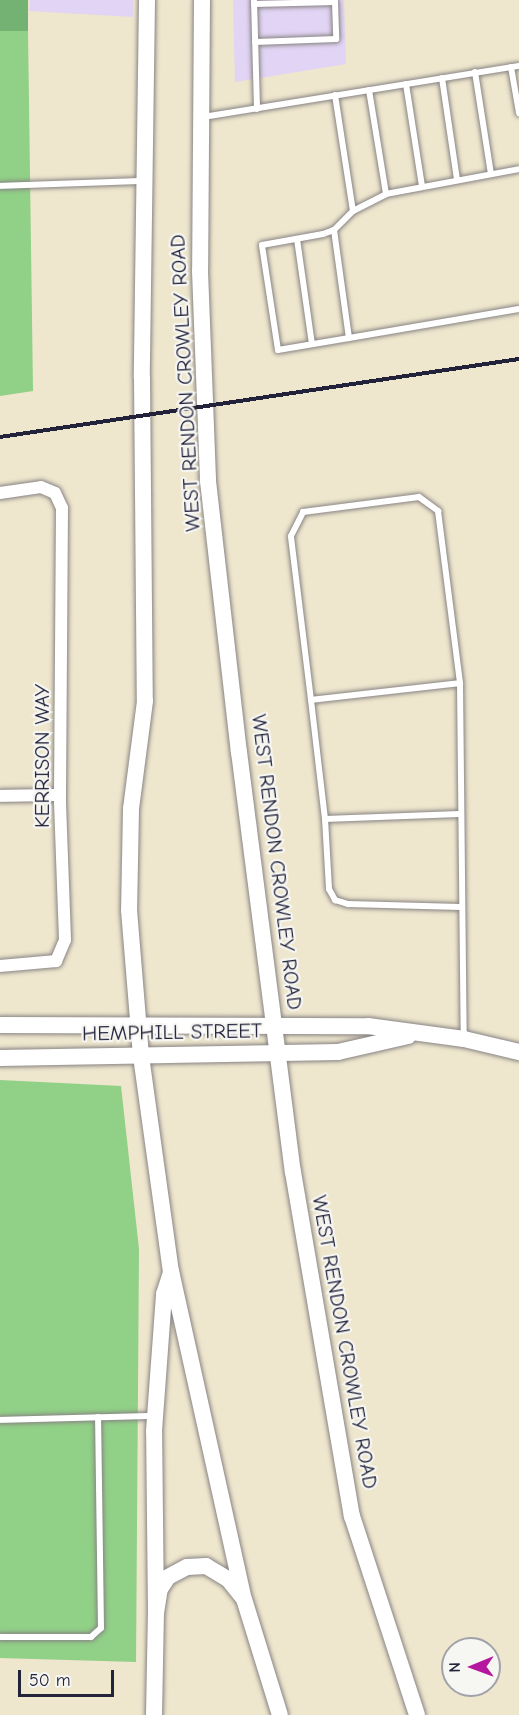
<!DOCTYPE html>
<html>
<head>
<meta charset="utf-8">
<style>
	body { margin:0 }
	#map { position:relative; width:519px; height:1715px; overflow:hidden; background:#eee6cd; font-family:"Comic Neue",sans-serif }
	div>[style] { position:absolute }
	[style*='--x'] { left:calc(var(--x)*1px); top:calc(var(--y)*1px); width:calc(var(--w)*1px); rotate:calc(var(--a)*1deg) }
	.built>* { inset:0; background:#e1d4f4 }
	.green>* { inset:0; background:#91d087 }
	.forest>* { inset:0; background:#74b274; transform-origin:0 0 }
	.roads { filter:drop-shadow(0 0 2px #888484) drop-shadow(0 0 2px #888484) }
	.lane>* { height:6px; margin:-3px; padding:0 3px; transform-origin:3px; border-radius:3px; background:#fff }
	.street>* { height:12px; margin:-6px; padding:0 6px; transform-origin:6px; border-radius:6px; background:#fff }
	.secondary>* { height:16px; margin:-8px; padding:0 8px; transform-origin:8px; border-radius:8px; background:#fff }
	.rail>* { height:4px; margin:-2px; padding:0 2px; transform-origin:2px; border-radius:2px; background:#22223b }
	span { translate:-50% -50%; white-space:nowrap; text-align:center; line-height:1.15; -webkit-text-stroke:4.5px #f6f6f2; paint-order:stroke }
	.street-label { font-size:21px; color:#22223b }
	.north { position:absolute; left:441px; top:1637px; width:60px; height:60px; box-sizing:border-box; background:#f6f6f2; border:2px solid #a1a1a9; border-radius:50%; rotate:269deg; font-size:16px; font-weight:700; line-height:24px; text-align:center; color:#22223b }
	.north::after { content:''; display:block; margin:auto; width:21px; height:27px; background:#b5179e; clip-path:polygon(50% 0,100% 100%,50% 72%,0 100%) }
	.scale { position:absolute; left:18px; top:1670px; width:96px; height:27px; box-sizing:border-box; border:3px solid #22223b; border-top:0; padding-left:8px; font-size:18px; line-height:21px; white-space:nowrap; color:#22223b; -webkit-text-stroke:4px #f6f6f2; paint-order:stroke }
</style>
</head>
<body>
<div id="map">
	<div class="built">
		<div style="clip-path:polygon(30px 0,133px 0,133px 17px,29px 11px)"></div>
		<div style="clip-path:polygon(233px 0,344px 0,346px 64px,235px 82px)"></div>
	</div>
	<div class="green">
		<div style="clip-path:polygon(0 31px,28px 31px,33px 391px,0 396px)"></div>
		<div style="clip-path:polygon(0 1080px,121px 1086px,139px 1249px,136px 1662px,0 1658px)"></div>
	</div>
	<div class="forest">
		<div style="left:0;top:0;width:28px;height:31px"></div>
	</div>
	<div class="roads">
		<div class="lane">
			<div style="--x:254;--y:0;--w:109;--a:88.4"></div>
			<div style="--x:254;--y:4;--w:81;--a:-1.4"></div>
			<div style="--x:335;--y:2;--w:37;--a:88"></div>
			<div style="--x:336;--y:39;--w:81;--a:177.9"></div>
			<div style="--x:511;--y:67;--w:47;--a:80.1"></div>
			<div style="--x:475;--y:72;--w:103;--a:81.1"></div>
			<div style="--x:442;--y:78;--w:103;--a:81.6"></div>
			<div style="--x:406;--y:84;--w:103;--a:81.1"></div>
			<div style="--x:369;--y:90;--w:105;--a:80.7"></div>
			<div style="--x:335;--y:95;--w:117;--a:81.2"></div>
			<div style="--x:203;--y:117;--w:320;--a:-9.2"></div>
			<div style="--x:0;--y:186;--w:144;--a:-2"></div>
			<div style="--x:334;--y:230;--w:109;--a:82.1"></div>
			<div style="--x:349;--y:338;--w:72;--a:170.4"></div>
			<div style="--x:278;--y:350;--w:106;--a:-98.7"></div>
			<div style="--x:262;--y:245;--w:62;--a:-10.2"></div>
			<div style="--x:323;--y:234;--w:12;--a:-20"></div>
			<div style="--x:334;--y:230;--w:27;--a:-45"></div>
			<div style="--x:353;--y:211;--w:37;--a:-27"></div>
			<div style="--x:386;--y:194;--w:135;--a:-10.6"></div>
			<div style="--x:297;--y:239;--w:106;--a:81.9"></div>
			<div style="--x:349;--y:338;--w:172;--a:-9.7"></div>
			<div style="--x:460;--y:683;--w:150;--a:173.5"></div>
			<div style="--x:311;--y:700;--w:165;--a:-97"></div>
			<div style="--x:291;--y:536;--w:27;--a:-63"></div>
			<div style="--x:303;--y:512;--w:117;--a:-7.4"></div>
			<div style="--x:419;--y:497;--w:24;--a:36"></div>
			<div style="--x:438;--y:511;--w:173;--a:82.7"></div>
			<div style="--x:460;--y:683;--w:356;--a:89.4"></div>
			<div style="--x:311;--y:700;--w:120;--a:83.3"></div>
			<div style="--x:325;--y:819;--w:134;--a:-2.1"></div>
			<div style="--x:325;--y:819;--w:70;--a:86.7"></div>
			<div style="--x:329;--y:889;--w:13;--a:61"></div>
			<div style="--x:335;--y:900;--w:14;--a:17"></div>
			<div style="--x:348;--y:904;--w:113;--a:1.5"></div>
			<div style="--x:0;--y:1420;--w:155;--a:-1.5"></div>
			<div style="--x:0;--y:1637;--w:91;--a:0"></div>
			<div style="--x:91;--y:1637;--w:13;--a:-42"></div>
			<div style="--x:101;--y:1628;--w:211;--a:-90.8"></div>
		</div>
		<div class="street">
			<div style="--x:0;--y:493;--w:41;--a:-8.3"></div>
			<div style="--x:41;--y:487;--w:15;--a:23"></div>
			<div style="--x:55;--y:493;--w:17;--a:65"></div>
			<div style="--x:62;--y:508;--w:295;--a:90.4"></div>
			<div style="--x:60;--y:803;--w:137;--a:87.9"></div>
			<div style="--x:65;--y:940;--w:23;--a:113"></div>
			<div style="--x:56;--y:961;--w:56;--a:174.9"></div>
			<div style="--x:0;--y:796;--w:60;--a:-1"></div>
		</div>
		<div class="secondary">
			<div style="--x:147;--y:0;--w:378;--a:90.8"></div>
			<div style="--x:142;--y:378;--w:323;--a:89.5"></div>
			<div style="--x:145;--y:701;--w:109;--a:97.4"></div>
			<div style="--x:131;--y:809;--w:101;--a:91.1"></div>
			<div style="--x:129;--y:910;--w:146;--a:85.3"></div>
			<div style="--x:141;--y:1056;--w:217;--a:82.1"></div>
			<div style="--x:171;--y:1271;--w:336;--a:77.5"></div>
			<div style="--x:244;--y:1599;--w:121;--a:72.8"></div>
			<div style="--x:202;--y:0;--w:271;--a:90.4"></div>
			<div style="--x:200;--y:271;--w:210;--a:87.8"></div>
			<div style="--x:208;--y:481;--w:273;--a:83.5"></div>
			<div style="--x:239;--y:752;--w:423;--a:82.7"></div>
			<div style="--x:293;--y:1172;--w:349;--a:80.3"></div>
			<div style="--x:352;--y:1516;--w:209;--a:71.9"></div>
			<div style="--x:0;--y:1025;--w:368;--a:0.2"></div>
			<div style="--x:368;--y:1026;--w:97;--a:7.7"></div>
			<div style="--x:464;--y:1039;--w:57;--a:13.3"></div>
			<div style="--x:0;--y:1058;--w:338;--a:-1"></div>
			<div style="--x:338;--y:1052;--w:72;--a:-12.9"></div>
			<div style="--x:156;--y:1613;--w:182;--a:-90.6"></div>
			<div style="--x:154;--y:1431;--w:137;--a:-85.8"></div>
			<div style="--x:164;--y:1294;--w:23;--a:-72"></div>
			<div style="--x:154;--y:1715;--w:102;--a:-88.9"></div>
			<div style="--x:156;--y:1613;--w:24;--a:-81"></div>
			<div style="--x:160;--y:1589;--w:14;--a:-56"></div>
			<div style="--x:168;--y:1577;--w:21;--a:-28"></div>
			<div style="--x:187;--y:1567;--w:19;--a:-3"></div>
			<div style="--x:206;--y:1566;--w:26;--a:31"></div>
			<div style="--x:228;--y:1579;--w:22;--a:51"></div>
		</div>
	</div>
	<div class="rail">
		<div style="--x:0;--y:437;--w:525;--a:-8.55"></div>
	</div>
	<div class="street-label">
		<span style="left:185px;top:383px;rotate:-93deg">WEST RENDON CROWLEY ROAD</span>
		<span style="left:42px;top:756px;rotate:-90deg">KERRISON WAY</span>
		<span style="left:277px;top:862px;rotate:83deg">WEST RENDON CROWLEY ROAD</span>
		<span style="left:172px;top:1032px;rotate:-1deg">HEMPHILL STREET</span>
		<span style="left:345px;top:1342px;rotate:80deg">WEST RENDON CROWLEY ROAD</span>
	</div>
	<div class="north">N</div>
	<div class="scale">50 m</div>
</div>
</body>
</html>
